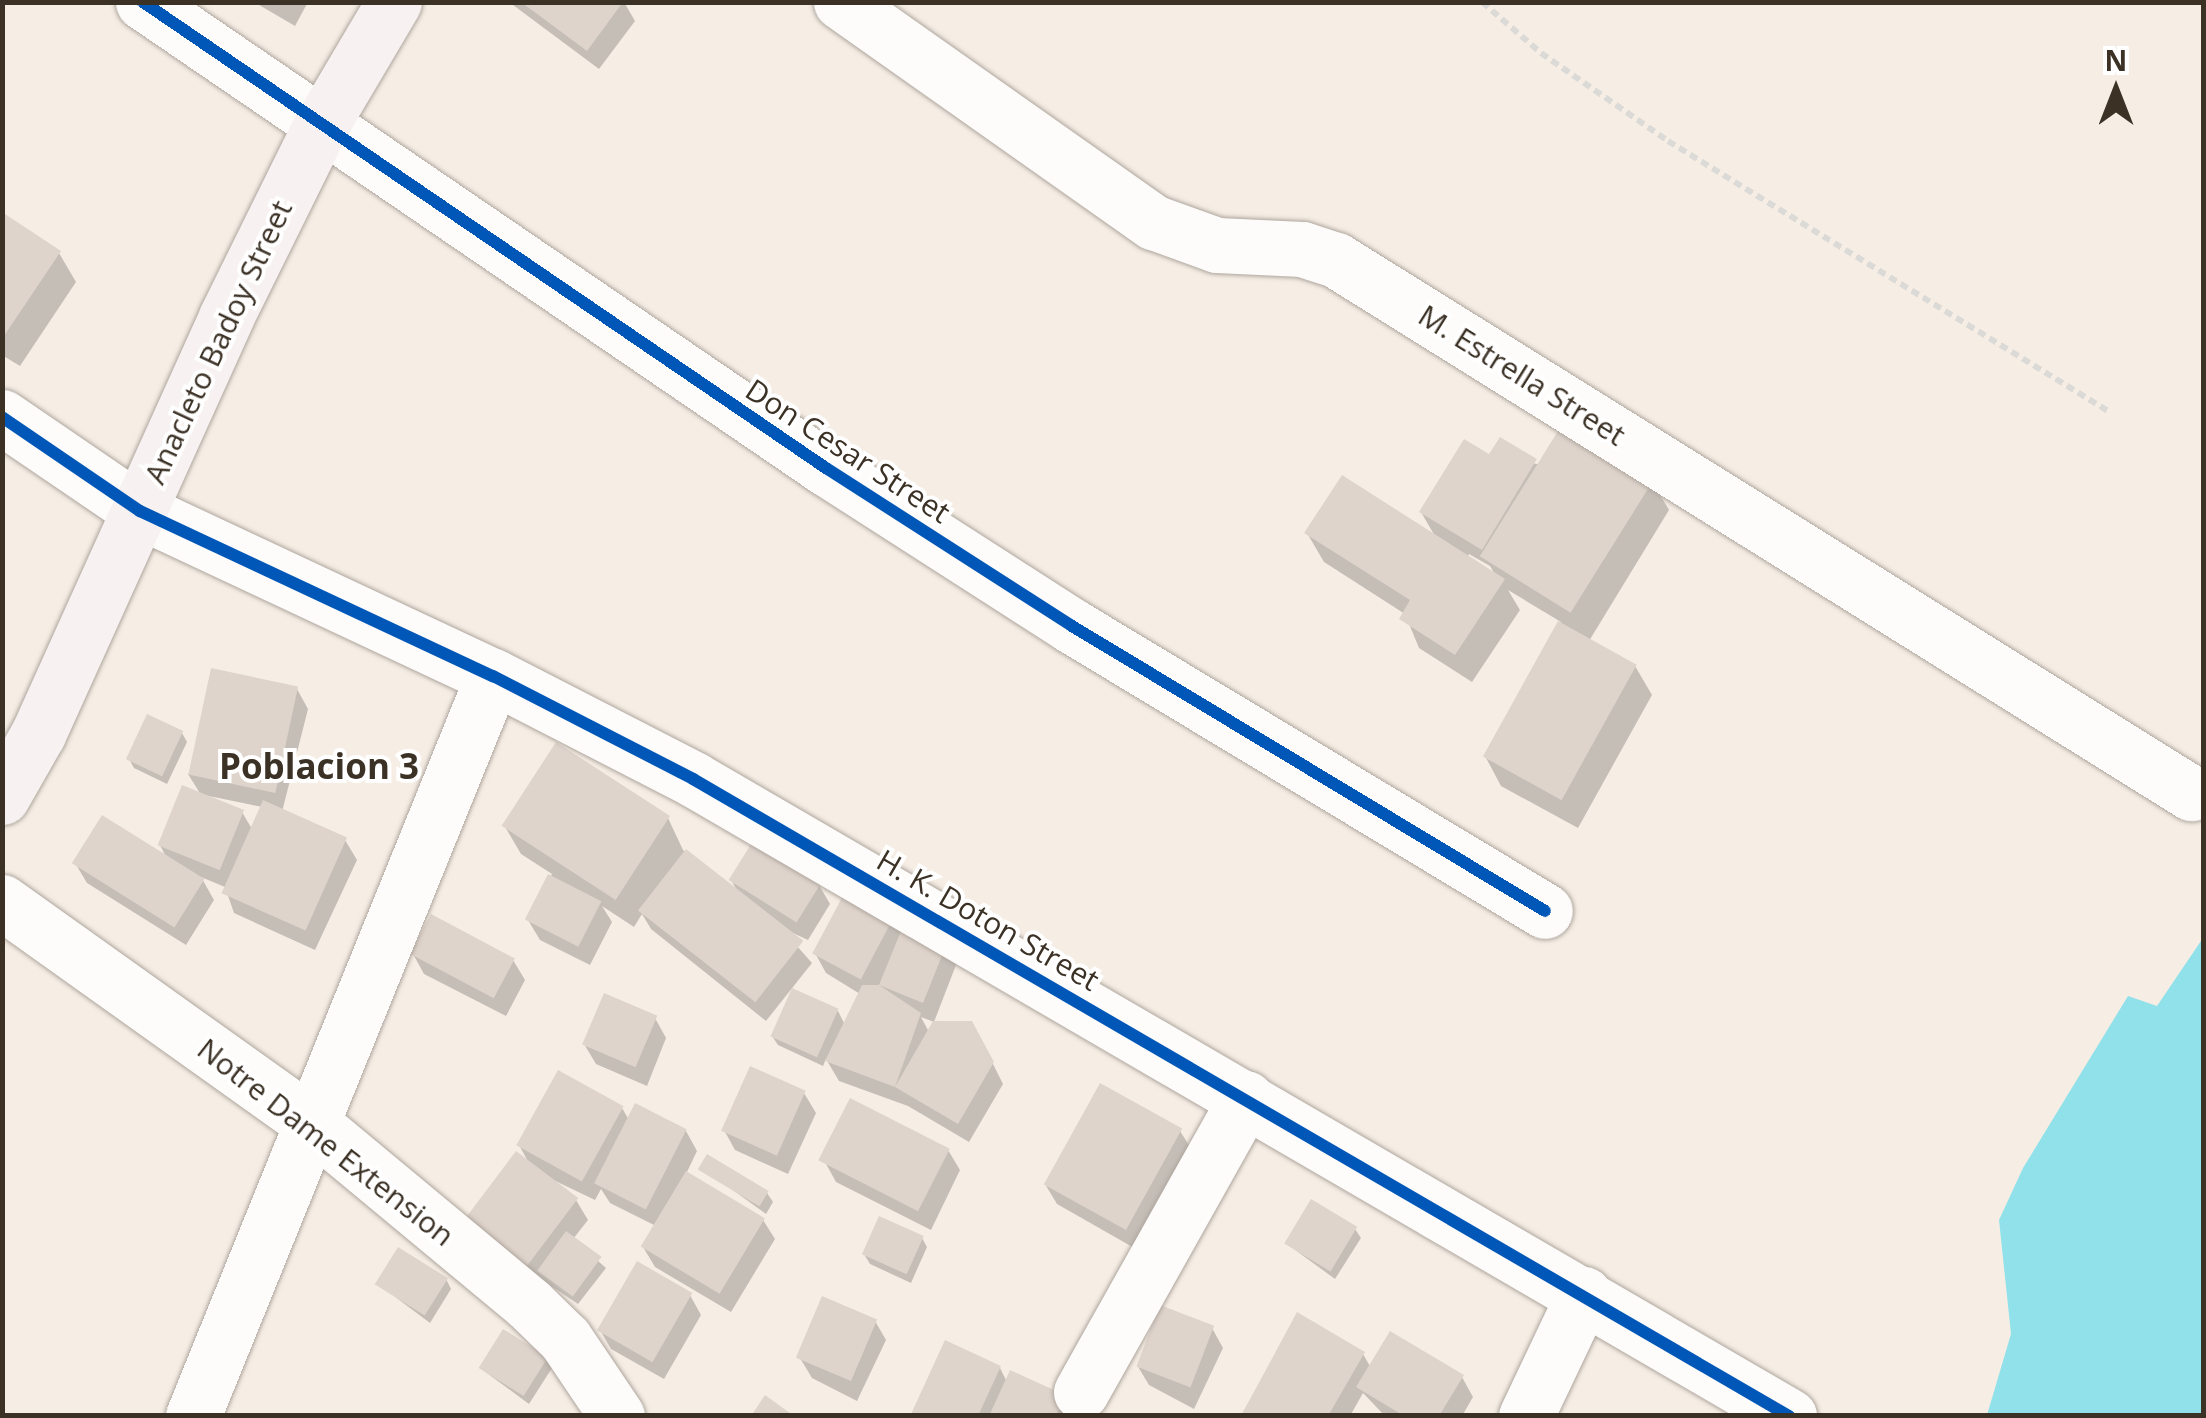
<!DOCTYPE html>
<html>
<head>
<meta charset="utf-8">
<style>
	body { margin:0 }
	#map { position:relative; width:2206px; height:1418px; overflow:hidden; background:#f6eee5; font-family:"Open Sans",sans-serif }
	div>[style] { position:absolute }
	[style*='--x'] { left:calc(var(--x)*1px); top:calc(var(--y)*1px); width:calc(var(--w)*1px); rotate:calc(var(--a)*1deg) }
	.water>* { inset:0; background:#90e1ea }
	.shadow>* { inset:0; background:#0003 }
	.building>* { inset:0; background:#dfd4cc; transform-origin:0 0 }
	.path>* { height:6px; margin-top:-3px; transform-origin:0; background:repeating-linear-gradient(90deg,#dcdad7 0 8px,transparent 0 13px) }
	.roads { filter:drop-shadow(0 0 2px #aea69e) drop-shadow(0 0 2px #aea69e) }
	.minor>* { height:55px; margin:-27.5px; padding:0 27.5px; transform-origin:27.5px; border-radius:27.5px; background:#fefcfb }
	.primary>* { height:55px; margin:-27.5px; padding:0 27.5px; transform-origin:27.5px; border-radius:27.5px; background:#f7f2f1 }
	.cycleway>* { height:12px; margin:-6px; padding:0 6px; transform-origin:6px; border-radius:6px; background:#0057b8 }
	span { translate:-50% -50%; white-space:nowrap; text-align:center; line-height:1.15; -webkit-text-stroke:8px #fff; paint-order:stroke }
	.street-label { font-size:30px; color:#3b3125 }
	.quarter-label { font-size:35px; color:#3b3125; font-weight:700 }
	.frame { position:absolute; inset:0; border:5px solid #3b3125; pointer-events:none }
	.north { position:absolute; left:2066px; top:40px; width:100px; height:100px; -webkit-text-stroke:8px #fff; paint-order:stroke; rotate:0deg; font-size:28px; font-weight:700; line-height:40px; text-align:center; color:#3b3125 }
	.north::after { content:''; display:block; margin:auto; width:35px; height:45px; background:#3b3125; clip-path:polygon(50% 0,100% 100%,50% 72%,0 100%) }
</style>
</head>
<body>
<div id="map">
	<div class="water">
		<div style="clip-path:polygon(2203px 938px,2203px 1415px,1987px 1415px,2011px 1334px,1999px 1220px,2023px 1168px,2128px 996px,2157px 1006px)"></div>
	</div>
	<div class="shadow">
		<div style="clip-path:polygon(254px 2px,308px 2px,295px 26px)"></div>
		<div style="clip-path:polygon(509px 2px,624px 2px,635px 21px,599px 69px)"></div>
		<div style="clip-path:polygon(2px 215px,59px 253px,76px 282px,20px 366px,2px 355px)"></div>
		<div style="clip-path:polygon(evenodd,1490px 457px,1652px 481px,1669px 510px,1589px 641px,1635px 666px,1652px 695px,1578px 828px,1501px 786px,1485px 756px,1561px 622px,1508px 590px,1520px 610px,1472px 682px,1419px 648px,1405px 614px,1324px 562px,1307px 533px,1436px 538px,1421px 512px,1490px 457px,1469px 554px,1490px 566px,1496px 576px,1467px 558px,1469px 554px)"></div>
		<div style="clip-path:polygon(evenodd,297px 689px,308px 709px,282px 812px,345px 840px,357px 860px,315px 950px,234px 913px,225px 887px,201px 877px,214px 900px,186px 945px,87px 883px,75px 863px,167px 859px,160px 845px,201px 795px,188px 774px,297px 689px,209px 796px,262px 807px,252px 829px,242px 812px,209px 796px)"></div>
		<div style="clip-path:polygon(182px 733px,187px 742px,167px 784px,134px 768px,129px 759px)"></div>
		<div style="clip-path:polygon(668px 818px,683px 850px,739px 894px,731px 880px,819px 885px,830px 904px,808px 940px,780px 927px,812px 963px,766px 1021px,651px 929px,642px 914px,634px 927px,602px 906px,612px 922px,590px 965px,540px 940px,528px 920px,552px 874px,521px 854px,504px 825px)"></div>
		<div style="clip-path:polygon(893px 918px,902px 934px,945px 945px,956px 965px,934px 1022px,921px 1017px,929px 1032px,983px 1044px,1003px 1084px,969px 1142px,908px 1106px,839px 1081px,826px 1059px,823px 1066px,778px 1045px,772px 1036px,838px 1011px,845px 1025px,860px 994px,826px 973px,815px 953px)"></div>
		<div style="clip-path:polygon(413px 954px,513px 960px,525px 980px,506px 1016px,424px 974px)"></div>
		<div style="clip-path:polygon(655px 1018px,666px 1038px,647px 1086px,596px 1064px,584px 1044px)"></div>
		<div style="clip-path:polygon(804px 1093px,816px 1113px,788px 1174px,735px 1150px,724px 1130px)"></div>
		<div style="clip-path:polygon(622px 1108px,629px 1120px,686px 1131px,697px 1151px,686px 1174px,763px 1220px,775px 1239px,731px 1312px,655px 1267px,643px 1247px,656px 1226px,610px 1203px,601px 1189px,595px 1200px,547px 1177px,576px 1200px,588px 1220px,573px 1239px,606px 1268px,578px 1304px,479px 1238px,530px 1165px,519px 1145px)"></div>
		<div style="clip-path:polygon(1180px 1131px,1192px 1150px,1136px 1249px,1057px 1204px,1045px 1184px)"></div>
		<div style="clip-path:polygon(948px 1150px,960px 1170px,931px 1230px,836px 1182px,825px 1162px)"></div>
		<div style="clip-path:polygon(705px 1170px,767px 1193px,773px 1202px,766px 1214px)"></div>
		<div style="clip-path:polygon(1355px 1229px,1361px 1238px,1335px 1279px,1287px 1244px)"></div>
		<div style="clip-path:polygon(922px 1238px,927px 1247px,911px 1283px,870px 1264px,864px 1254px)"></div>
		<div style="clip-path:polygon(446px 1279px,451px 1289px,430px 1323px,378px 1284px)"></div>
		<div style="clip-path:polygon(690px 1295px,701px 1315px,664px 1379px,611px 1349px,600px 1330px)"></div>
		<div style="clip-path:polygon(1297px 1315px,1363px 1354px,1371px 1368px,1462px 1377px,1473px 1397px,1462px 1416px,1385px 1416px,1363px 1393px,1350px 1416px,1241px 1416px)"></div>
		<div style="clip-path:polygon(875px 1321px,886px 1340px,857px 1401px,812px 1378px,800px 1358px)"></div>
		<div style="clip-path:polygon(1212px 1328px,1223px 1348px,1194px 1409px,1149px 1385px,1137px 1365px)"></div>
		<div style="clip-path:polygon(547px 1359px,552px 1368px,529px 1404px,480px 1368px)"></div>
		<div style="clip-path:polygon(1000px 1368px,1007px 1382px,1075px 1416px,914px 1414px)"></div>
	</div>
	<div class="building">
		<div style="clip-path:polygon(521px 2px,623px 2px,587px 51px)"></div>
		<div style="clip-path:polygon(2px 212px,61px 251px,2px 339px)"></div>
		<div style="left:1563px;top:423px;width:107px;height:157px;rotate:32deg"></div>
		<div style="clip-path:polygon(1500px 437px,1537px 459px,1482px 550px,1419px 512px,1464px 439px,1489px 454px)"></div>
		<div style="clip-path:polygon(1342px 475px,1505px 579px,1455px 655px,1399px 619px,1410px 600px,1304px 533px)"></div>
		<div style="left:1558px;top:621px;width:90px;height:155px;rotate:29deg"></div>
		<div style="left:211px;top:668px;width:89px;height:109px;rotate:12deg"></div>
		<div style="left:147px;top:714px;width:40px;height:50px;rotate:25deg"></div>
		<div style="left:556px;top:742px;width:136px;height:100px;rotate:33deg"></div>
		<div style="left:182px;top:785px;width:67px;height:65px;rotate:22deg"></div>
		<div style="left:263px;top:800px;width:92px;height:102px;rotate:24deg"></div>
		<div style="left:102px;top:815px;width:121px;height:57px;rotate:32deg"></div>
		<div style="left:753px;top:841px;width:80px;height:46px;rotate:32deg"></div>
		<div style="left:686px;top:849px;width:149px;height:78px;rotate:38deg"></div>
		<div style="left:548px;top:874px;width:60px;height:51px;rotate:27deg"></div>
		<div style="left:846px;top:890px;width:55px;height:72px;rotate:28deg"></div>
		<div style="left:431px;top:914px;width:95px;height:45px;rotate:28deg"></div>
		<div style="clip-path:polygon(903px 926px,947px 943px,923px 1003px,879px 985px,921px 1013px,895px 1087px,933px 1021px,972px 1021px,994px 1062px,958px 1124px,895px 1087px,825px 1061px,862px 985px,879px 985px)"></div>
		<div style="left:792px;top:988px;width:51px;height:53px;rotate:24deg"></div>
		<div style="left:604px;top:993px;width:58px;height:56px;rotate:23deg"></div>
		<div style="left:750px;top:1066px;width:61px;height:71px;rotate:24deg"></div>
		<div style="left:558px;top:1070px;width:75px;height:86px;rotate:29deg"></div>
		<div style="left:1100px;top:1083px;width:94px;height:116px;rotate:29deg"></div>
		<div style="left:850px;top:1098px;width:112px;height:70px;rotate:27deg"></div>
		<div style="left:635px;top:1103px;width:58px;height:90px;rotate:27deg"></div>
		<div style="left:516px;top:1151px;width:78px;height:85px;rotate:37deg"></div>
		<div style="left:707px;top:1154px;width:72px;height:18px;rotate:31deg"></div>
		<div style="left:686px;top:1171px;width:92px;height:88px;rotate:31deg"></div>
		<div style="left:1311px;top:1199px;width:54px;height:52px;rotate:31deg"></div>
		<div style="left:879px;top:1216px;width:49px;height:42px;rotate:24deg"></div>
		<div style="left:566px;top:1231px;width:44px;height:49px;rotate:36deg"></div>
		<div style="left:398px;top:1247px;width:59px;height:44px;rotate:32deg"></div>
		<div style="left:637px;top:1261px;width:64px;height:80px;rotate:30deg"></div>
		<div style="left:822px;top:1296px;width:60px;height:67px;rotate:23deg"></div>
		<div style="left:1160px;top:1305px;width:58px;height:66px;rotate:21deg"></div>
		<div style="clip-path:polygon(1297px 1312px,1365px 1352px,1328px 1416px,1241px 1416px)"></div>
		<div style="left:503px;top:1329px;width:53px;height:46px;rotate:32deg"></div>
		<div style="clip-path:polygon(1390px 1331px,1464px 1375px,1439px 1416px,1404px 1416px,1356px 1387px)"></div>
		<div style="clip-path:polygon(945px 1340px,1001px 1366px,978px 1416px,911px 1414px)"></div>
		<div style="clip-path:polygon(1010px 1370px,1065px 1395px,1056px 1416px,989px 1416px)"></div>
		<div style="clip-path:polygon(765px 1395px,794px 1416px,751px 1416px)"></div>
	</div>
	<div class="path">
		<div style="--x:1482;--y:2;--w:78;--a:40.8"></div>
		<div style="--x:1541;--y:53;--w:155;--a:34.7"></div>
		<div style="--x:1668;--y:141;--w:516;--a:31.53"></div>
	</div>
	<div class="roads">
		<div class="minor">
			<div style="--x:143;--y:2;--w:827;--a:34.31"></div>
			<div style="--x:826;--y:468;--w:292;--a:32.7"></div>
			<div style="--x:1072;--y:626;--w:552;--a:31.07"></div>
			<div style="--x:841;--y:2;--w:382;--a:35.2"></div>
			<div style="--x:1153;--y:222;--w:68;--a:19.8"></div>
			<div style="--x:1217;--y:245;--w:85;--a:2.7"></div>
			<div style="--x:1302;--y:249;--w:36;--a:18"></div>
			<div style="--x:1336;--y:260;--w:1008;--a:31.94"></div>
			<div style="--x:2;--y:417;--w:167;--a:34.3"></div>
			<div style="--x:140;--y:511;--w:390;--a:25.1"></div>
			<div style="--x:493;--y:676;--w:225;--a:27.2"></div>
			<div style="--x:693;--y:779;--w:1268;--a:30.17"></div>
			<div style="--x:2;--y:902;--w:379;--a:35.5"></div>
			<div style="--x:310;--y:1122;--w:285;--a:39.7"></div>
			<div style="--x:529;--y:1304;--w:50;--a:44.2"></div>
			<div style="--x:565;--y:1339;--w:93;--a:56"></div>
			<div style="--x:1081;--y:1392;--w:337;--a:-60.7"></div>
			<div style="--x:193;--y:1416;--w:798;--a:-67.93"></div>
			<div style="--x:1526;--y:1416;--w:135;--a:-64.6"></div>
		</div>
		<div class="primary">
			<div style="--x:2;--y:797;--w:73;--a:-60.3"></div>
			<div style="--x:38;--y:734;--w:457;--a:-65.7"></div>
			<div style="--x:226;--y:317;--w:212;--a:-63.7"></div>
			<div style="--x:320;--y:127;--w:145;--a:-59.4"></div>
		</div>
	</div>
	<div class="cycleway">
		<div style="--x:143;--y:2;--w:827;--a:34.31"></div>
		<div style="--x:826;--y:468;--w:292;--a:32.7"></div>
		<div style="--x:1072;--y:626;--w:552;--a:31.07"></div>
		<div style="--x:2;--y:417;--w:167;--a:34.3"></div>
		<div style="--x:140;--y:511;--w:390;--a:25.1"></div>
		<div style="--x:493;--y:676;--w:225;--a:27.2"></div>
		<div style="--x:693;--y:779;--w:1268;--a:30.17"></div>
	</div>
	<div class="street-label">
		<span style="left:218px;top:342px;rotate:-65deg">Anacleto Badoy Street</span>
		<span style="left:1522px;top:375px;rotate:32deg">M. Estrella Street</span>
		<span style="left:848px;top:451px;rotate:33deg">Don Cesar Street</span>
		<span style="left:988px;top:920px;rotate:30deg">H. K. Doton Street</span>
		<span style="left:326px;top:1142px;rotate:38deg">Notre Dame Extension</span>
	</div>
	<div class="quarter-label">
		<span style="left:319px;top:766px">Poblacion 3</span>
	</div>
	<div class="frame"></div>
	<div class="north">N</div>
</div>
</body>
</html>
